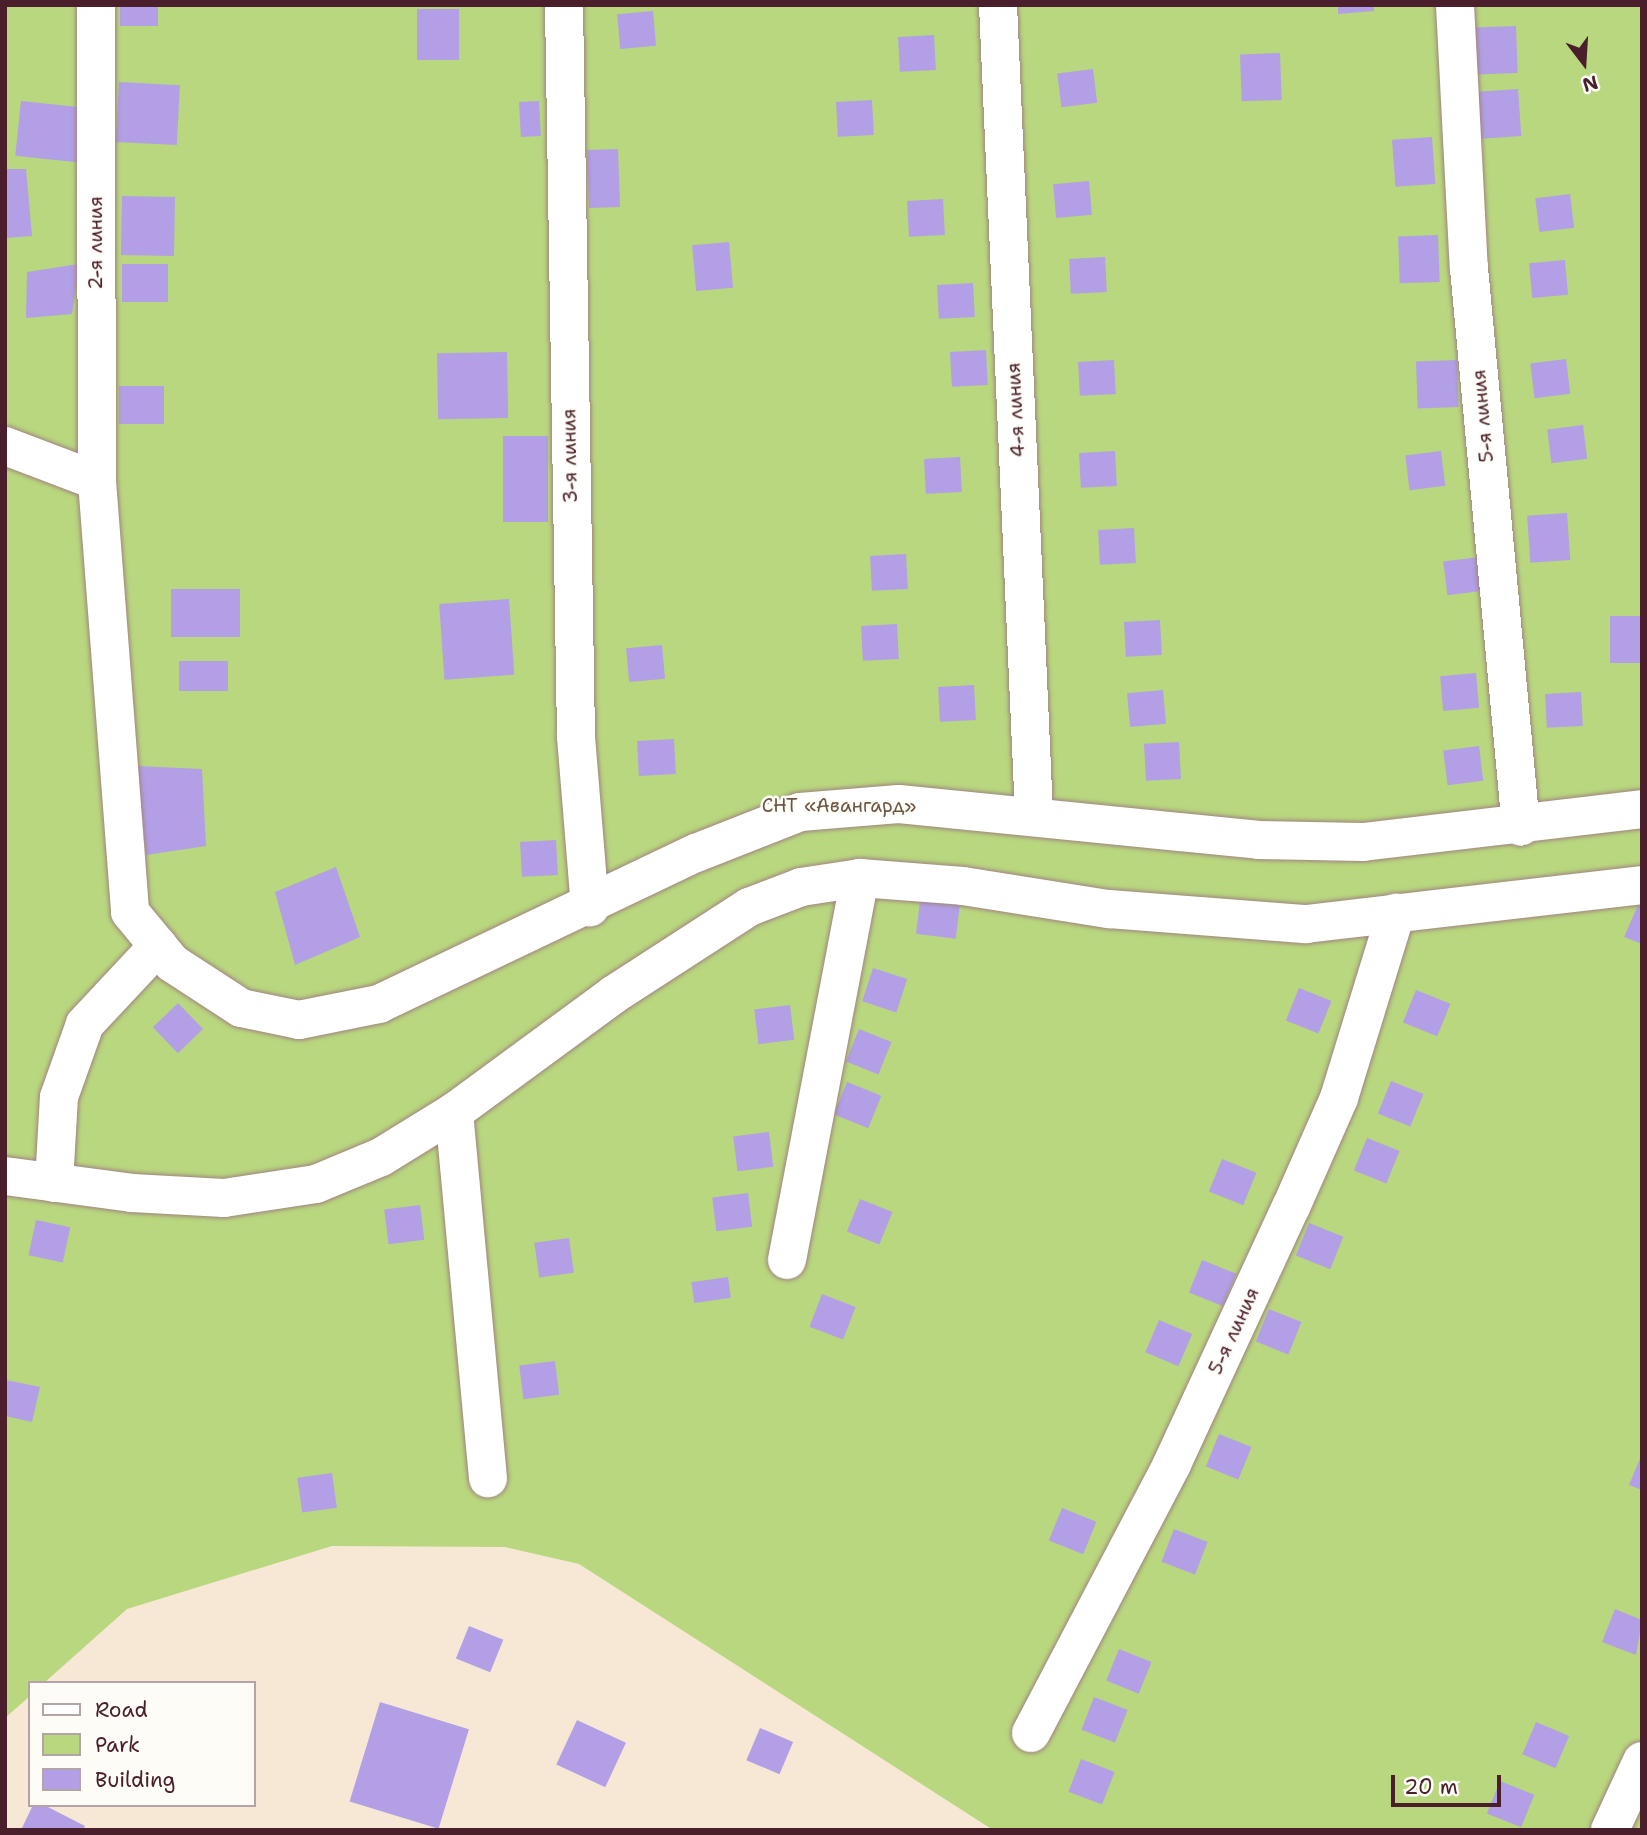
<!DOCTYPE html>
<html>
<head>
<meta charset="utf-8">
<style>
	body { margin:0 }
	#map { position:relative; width:1647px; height:1835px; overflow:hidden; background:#f7e8d5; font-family:"Shantell Sans",sans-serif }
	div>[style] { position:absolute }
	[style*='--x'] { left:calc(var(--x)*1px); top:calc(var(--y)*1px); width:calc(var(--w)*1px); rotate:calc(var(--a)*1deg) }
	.green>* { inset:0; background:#b9d77e }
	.building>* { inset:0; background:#b29fe6; transform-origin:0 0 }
	.roads { filter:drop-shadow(0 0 2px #a08480) drop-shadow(0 0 2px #a08480) }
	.minor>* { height:38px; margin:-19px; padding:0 19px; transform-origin:19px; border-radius:19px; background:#fff }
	span { translate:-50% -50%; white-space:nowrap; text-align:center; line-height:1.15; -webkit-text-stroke:5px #fdfcf7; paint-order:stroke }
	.street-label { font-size:19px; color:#4a1f2b }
	.park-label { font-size:19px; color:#6b5644 }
	.frame { position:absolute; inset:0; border:7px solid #4a1f2b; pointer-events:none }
	.legend { position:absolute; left:28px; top:1681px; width:228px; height:126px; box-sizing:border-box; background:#fdfcf7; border:2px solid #b5a4a5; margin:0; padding:9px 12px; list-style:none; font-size:21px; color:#4a1f2b }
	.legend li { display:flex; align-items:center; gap:14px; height:35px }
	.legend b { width:35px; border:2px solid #b5a4a5 }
	.north { position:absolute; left:1549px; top:28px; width:70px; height:70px; -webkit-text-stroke:5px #fdfcf7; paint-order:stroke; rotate:163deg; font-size:19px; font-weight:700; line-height:28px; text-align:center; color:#4a1f2b }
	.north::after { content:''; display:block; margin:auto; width:24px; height:32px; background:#4a1f2b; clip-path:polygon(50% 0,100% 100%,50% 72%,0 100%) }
	.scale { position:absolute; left:1391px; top:1775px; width:110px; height:32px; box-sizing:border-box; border:4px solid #4a1f2b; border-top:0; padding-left:9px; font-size:21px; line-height:24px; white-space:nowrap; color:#4a1f2b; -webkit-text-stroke:5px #fdfcf7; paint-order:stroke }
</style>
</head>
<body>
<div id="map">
	<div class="green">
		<div style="clip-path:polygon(5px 5px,1642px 5px,1642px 1830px,993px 1830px,579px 1564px,505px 1547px,332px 1546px,127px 1609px,44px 1683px,30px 1683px,30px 1696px,5px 1718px)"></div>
	</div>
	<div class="building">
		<div style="left:120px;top:5px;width:38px;height:21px"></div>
		<div style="clip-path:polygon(1338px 5px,1374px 5px,1374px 11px,1338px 14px)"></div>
		<div style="left:417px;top:9px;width:42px;height:51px"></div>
		<div style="left:653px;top:11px;width:35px;height:36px;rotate:85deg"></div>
		<div style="left:1516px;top:26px;width:47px;height:41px;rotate:88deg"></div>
		<div style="left:934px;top:35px;width:35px;height:36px;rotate:87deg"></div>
		<div style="left:1280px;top:53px;width:47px;height:40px;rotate:88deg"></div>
		<div style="left:1093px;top:69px;width:34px;height:36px;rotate:83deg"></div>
		<div style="left:119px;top:82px;width:61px;height:60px;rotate:3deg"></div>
		<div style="left:1518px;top:89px;width:47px;height:40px;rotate:86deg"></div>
		<div style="left:872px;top:100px;width:35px;height:36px;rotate:87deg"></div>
		<div style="left:21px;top:101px;width:64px;height:55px;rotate:6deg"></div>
		<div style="left:539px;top:101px;width:35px;height:20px;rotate:87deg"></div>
		<div style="left:1432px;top:137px;width:47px;height:40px;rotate:86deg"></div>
		<div style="left:618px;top:149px;width:58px;height:31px;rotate:88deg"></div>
		<div style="clip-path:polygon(5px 169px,26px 169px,32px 236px,5px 238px)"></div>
		<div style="left:1089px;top:181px;width:34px;height:36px;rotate:85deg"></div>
		<div style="left:1570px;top:194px;width:34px;height:35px;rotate:83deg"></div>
		<div style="left:122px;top:196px;width:53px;height:59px;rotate:1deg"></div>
		<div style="left:943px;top:199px;width:36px;height:36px;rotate:87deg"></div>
		<div style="left:1438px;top:235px;width:47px;height:40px;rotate:88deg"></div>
		<div style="left:729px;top:242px;width:46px;height:37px;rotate:85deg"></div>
		<div style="left:1105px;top:257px;width:35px;height:36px;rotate:87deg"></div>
		<div style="left:1565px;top:260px;width:35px;height:36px;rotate:85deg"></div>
		<div style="clip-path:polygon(79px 264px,72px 314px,26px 318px,27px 272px)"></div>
		<div style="left:168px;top:264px;width:38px;height:46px;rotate:90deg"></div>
		<div style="left:973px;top:283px;width:34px;height:36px;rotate:87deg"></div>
		<div style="left:986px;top:350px;width:35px;height:36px;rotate:87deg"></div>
		<div style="left:507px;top:352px;width:66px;height:70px;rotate:89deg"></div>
		<div style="left:1566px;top:359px;width:35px;height:36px;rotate:83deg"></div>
		<div style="left:1114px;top:360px;width:34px;height:36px;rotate:87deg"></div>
		<div style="left:1457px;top:360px;width:47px;height:41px;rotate:88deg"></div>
		<div style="left:119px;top:386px;width:45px;height:38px"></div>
		<div style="left:1583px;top:425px;width:34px;height:36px;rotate:83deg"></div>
		<div style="left:503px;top:436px;width:45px;height:86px"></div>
		<div style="left:1115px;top:451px;width:35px;height:36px;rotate:87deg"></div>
		<div style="left:1441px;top:451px;width:35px;height:36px;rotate:83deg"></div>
		<div style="left:960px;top:457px;width:35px;height:36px;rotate:87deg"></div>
		<div style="left:1567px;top:513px;width:47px;height:40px;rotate:86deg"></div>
		<div style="left:1134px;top:528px;width:35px;height:36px;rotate:87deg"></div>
		<div style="left:906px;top:554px;width:35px;height:36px;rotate:87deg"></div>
		<div style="left:1479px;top:557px;width:34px;height:36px;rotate:83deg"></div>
		<div style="left:171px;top:589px;width:69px;height:48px"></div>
		<div style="left:509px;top:599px;width:76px;height:70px;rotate:86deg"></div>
		<div style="left:1642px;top:616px;width:47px;height:32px;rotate:90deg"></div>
		<div style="left:1160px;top:620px;width:35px;height:36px;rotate:87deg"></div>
		<div style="left:897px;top:624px;width:35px;height:36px;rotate:87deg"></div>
		<div style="left:662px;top:645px;width:34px;height:36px;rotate:85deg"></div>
		<div style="left:228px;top:661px;width:30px;height:49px;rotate:90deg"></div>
		<div style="left:1476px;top:673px;width:35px;height:36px;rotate:85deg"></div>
		<div style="left:974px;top:685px;width:35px;height:36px;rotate:87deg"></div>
		<div style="left:1163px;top:690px;width:34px;height:36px;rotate:85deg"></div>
		<div style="left:1581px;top:692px;width:34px;height:36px;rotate:87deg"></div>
		<div style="left:674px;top:739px;width:35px;height:37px;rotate:87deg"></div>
		<div style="left:1179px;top:742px;width:37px;height:35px;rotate:87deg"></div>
		<div style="left:1479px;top:746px;width:35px;height:36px;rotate:83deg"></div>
		<div style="clip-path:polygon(136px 766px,202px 769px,206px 846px,146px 855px)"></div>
		<div style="left:556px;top:840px;width:35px;height:36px;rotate:87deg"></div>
		<div style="clip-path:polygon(336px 867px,360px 937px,295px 965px,275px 892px)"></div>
		<div style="left:920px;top:901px;width:40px;height:33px;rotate:7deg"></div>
		<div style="clip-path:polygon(1638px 905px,1642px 906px,1642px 944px,1624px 937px)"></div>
		<div style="left:873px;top:968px;width:36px;height:35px;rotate:18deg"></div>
		<div style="left:1299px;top:988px;width:35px;height:35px;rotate:22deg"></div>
		<div style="left:1416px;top:990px;width:37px;height:35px;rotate:22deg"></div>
		<div style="left:178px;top:1003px;width:36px;height:35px;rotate:46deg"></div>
		<div style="left:790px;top:1005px;width:35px;height:36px;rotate:83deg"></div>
		<div style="left:859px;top:1029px;width:35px;height:35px;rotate:22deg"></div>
		<div style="left:1391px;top:1081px;width:35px;height:35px;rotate:22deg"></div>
		<div style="left:847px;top:1082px;width:37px;height:35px;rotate:22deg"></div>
		<div style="left:769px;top:1132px;width:35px;height:36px;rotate:83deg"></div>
		<div style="left:1367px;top:1138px;width:35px;height:35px;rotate:22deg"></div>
		<div style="left:1222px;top:1159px;width:37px;height:35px;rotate:22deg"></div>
		<div style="left:748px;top:1193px;width:34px;height:36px;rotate:83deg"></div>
		<div style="left:860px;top:1199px;width:35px;height:35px;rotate:22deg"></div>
		<div style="left:420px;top:1205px;width:35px;height:36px;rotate:83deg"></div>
		<div style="left:36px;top:1220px;width:35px;height:36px;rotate:12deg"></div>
		<div style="left:1309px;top:1223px;width:37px;height:35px;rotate:22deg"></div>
		<div style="left:569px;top:1238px;width:35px;height:35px;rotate:82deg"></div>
		<div style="left:1202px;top:1260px;width:37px;height:35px;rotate:22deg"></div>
		<div style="left:728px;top:1277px;width:21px;height:37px;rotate:82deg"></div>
		<div style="left:822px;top:1294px;width:36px;height:35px;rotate:21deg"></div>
		<div style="left:1269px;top:1309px;width:35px;height:35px;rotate:22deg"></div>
		<div style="left:1159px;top:1320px;width:36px;height:35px;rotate:23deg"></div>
		<div style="left:555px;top:1361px;width:34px;height:36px;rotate:83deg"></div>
		<div style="clip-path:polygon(6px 1380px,40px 1387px,32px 1422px,5px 1416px)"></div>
		<div style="left:1219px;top:1434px;width:35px;height:35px;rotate:22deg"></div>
		<div style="clip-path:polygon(1642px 1454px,1642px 1490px,1629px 1485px)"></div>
		<div style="left:332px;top:1473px;width:35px;height:35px;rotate:82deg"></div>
		<div style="left:1062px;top:1508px;width:37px;height:35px;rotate:22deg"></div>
		<div style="left:1174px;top:1529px;width:36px;height:35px;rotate:21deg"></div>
		<div style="clip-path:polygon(1615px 1609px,1642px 1620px,1636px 1655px,1602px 1642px)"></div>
		<div style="left:469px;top:1626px;width:37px;height:35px;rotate:22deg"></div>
		<div style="left:1119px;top:1649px;width:35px;height:34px;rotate:22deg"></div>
		<div style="left:1094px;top:1697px;width:36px;height:35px;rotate:21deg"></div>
		<div style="left:380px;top:1702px;width:93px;height:104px;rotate:17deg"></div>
		<div style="left:577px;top:1720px;width:54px;height:49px;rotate:25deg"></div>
		<div style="left:1536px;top:1722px;width:36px;height:35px;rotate:23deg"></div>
		<div style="left:760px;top:1728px;width:36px;height:35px;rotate:23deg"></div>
		<div style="left:1081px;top:1759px;width:36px;height:35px;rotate:21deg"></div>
		<div style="left:1500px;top:1781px;width:37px;height:35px;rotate:22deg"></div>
		<div style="clip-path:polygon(33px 1805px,44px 1805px,85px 1826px,83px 1830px,21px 1830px)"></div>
	</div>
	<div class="roads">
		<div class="minor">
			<div style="--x:96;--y:5;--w:476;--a:89.9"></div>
			<div style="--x:564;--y:5;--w:732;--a:89.06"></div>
			<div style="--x:576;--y:737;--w:171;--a:85.3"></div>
			<div style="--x:998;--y:5;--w:810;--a:87.45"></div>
			<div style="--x:1455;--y:5;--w:263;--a:87"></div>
			<div style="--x:1469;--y:268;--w:561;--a:84.69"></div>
			<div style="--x:5;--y:446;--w:98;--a:20.8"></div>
			<div style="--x:97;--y:481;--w:432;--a:85.6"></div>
			<div style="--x:130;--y:912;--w:66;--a:50.5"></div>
			<div style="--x:172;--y:963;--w:82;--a:33.1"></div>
			<div style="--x:241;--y:1008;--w:59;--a:11.7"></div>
			<div style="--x:299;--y:1020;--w:82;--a:-11.3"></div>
			<div style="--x:379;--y:1004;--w:351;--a:-25.5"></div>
			<div style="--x:696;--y:853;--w:112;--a:-21.5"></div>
			<div style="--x:800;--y:812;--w:99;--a:-4.6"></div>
			<div style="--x:899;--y:804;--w:362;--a:5.7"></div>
			<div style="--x:1259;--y:840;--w:104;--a:1.1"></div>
			<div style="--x:1363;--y:842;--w:281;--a:-6.7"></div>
			<div style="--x:454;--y:1112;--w:368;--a:84.7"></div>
			<div style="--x:5;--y:1176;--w:128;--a:7.6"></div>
			<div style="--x:132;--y:1193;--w:92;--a:3.1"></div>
			<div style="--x:224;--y:1198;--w:93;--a:-8.7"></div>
			<div style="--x:316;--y:1184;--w:70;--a:-22.6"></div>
			<div style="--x:381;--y:1157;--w:86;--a:-31.7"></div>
			<div style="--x:454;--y:1112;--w:197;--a:-36.3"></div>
			<div style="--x:613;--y:995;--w:162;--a:-32.9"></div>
			<div style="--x:749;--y:907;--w:56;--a:-21"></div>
			<div style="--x:801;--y:887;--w:60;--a:-8.7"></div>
			<div style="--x:860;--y:878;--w:103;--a:4.4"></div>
			<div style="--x:963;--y:886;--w:148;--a:9"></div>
			<div style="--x:1109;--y:909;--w:198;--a:4.4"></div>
			<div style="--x:1306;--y:924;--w:338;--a:-6.6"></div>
			<div style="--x:54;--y:1183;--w:86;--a:-86.7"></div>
			<div style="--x:59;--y:1097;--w:77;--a:-70.4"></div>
			<div style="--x:85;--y:1024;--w:107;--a:-46.9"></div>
			<div style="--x:787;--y:1260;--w:389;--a:-79.2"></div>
			<div style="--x:1031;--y:1733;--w:304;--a:-62.3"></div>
			<div style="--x:1172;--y:1464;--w:283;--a:-65.2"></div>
			<div style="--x:1291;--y:1207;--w:119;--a:-66.2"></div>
			<div style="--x:1339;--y:1098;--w:194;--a:-72.9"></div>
			<div style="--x:1610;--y:1830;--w:76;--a:-65.1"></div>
		</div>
	</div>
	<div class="street-label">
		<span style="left:96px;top:243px;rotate:-90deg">2-я линия</span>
		<span style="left:1016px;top:410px;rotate:-93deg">4-я линия</span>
		<span style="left:1483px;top:416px;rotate:-95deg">5-я линия</span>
		<span style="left:570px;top:456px;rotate:-91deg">3-я линия</span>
		<span style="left:1234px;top:1331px;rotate:-65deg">5-я линия</span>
	</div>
	<div class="park-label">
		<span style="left:839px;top:806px">СНТ «Авангард»</span>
	</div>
	<div class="frame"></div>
	<ul class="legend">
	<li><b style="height:9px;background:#fff"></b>Road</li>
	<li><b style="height:19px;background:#b9d77e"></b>Park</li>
	<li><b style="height:19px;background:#b29fe6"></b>Building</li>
	</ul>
	<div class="north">N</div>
	<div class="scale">20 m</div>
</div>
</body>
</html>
